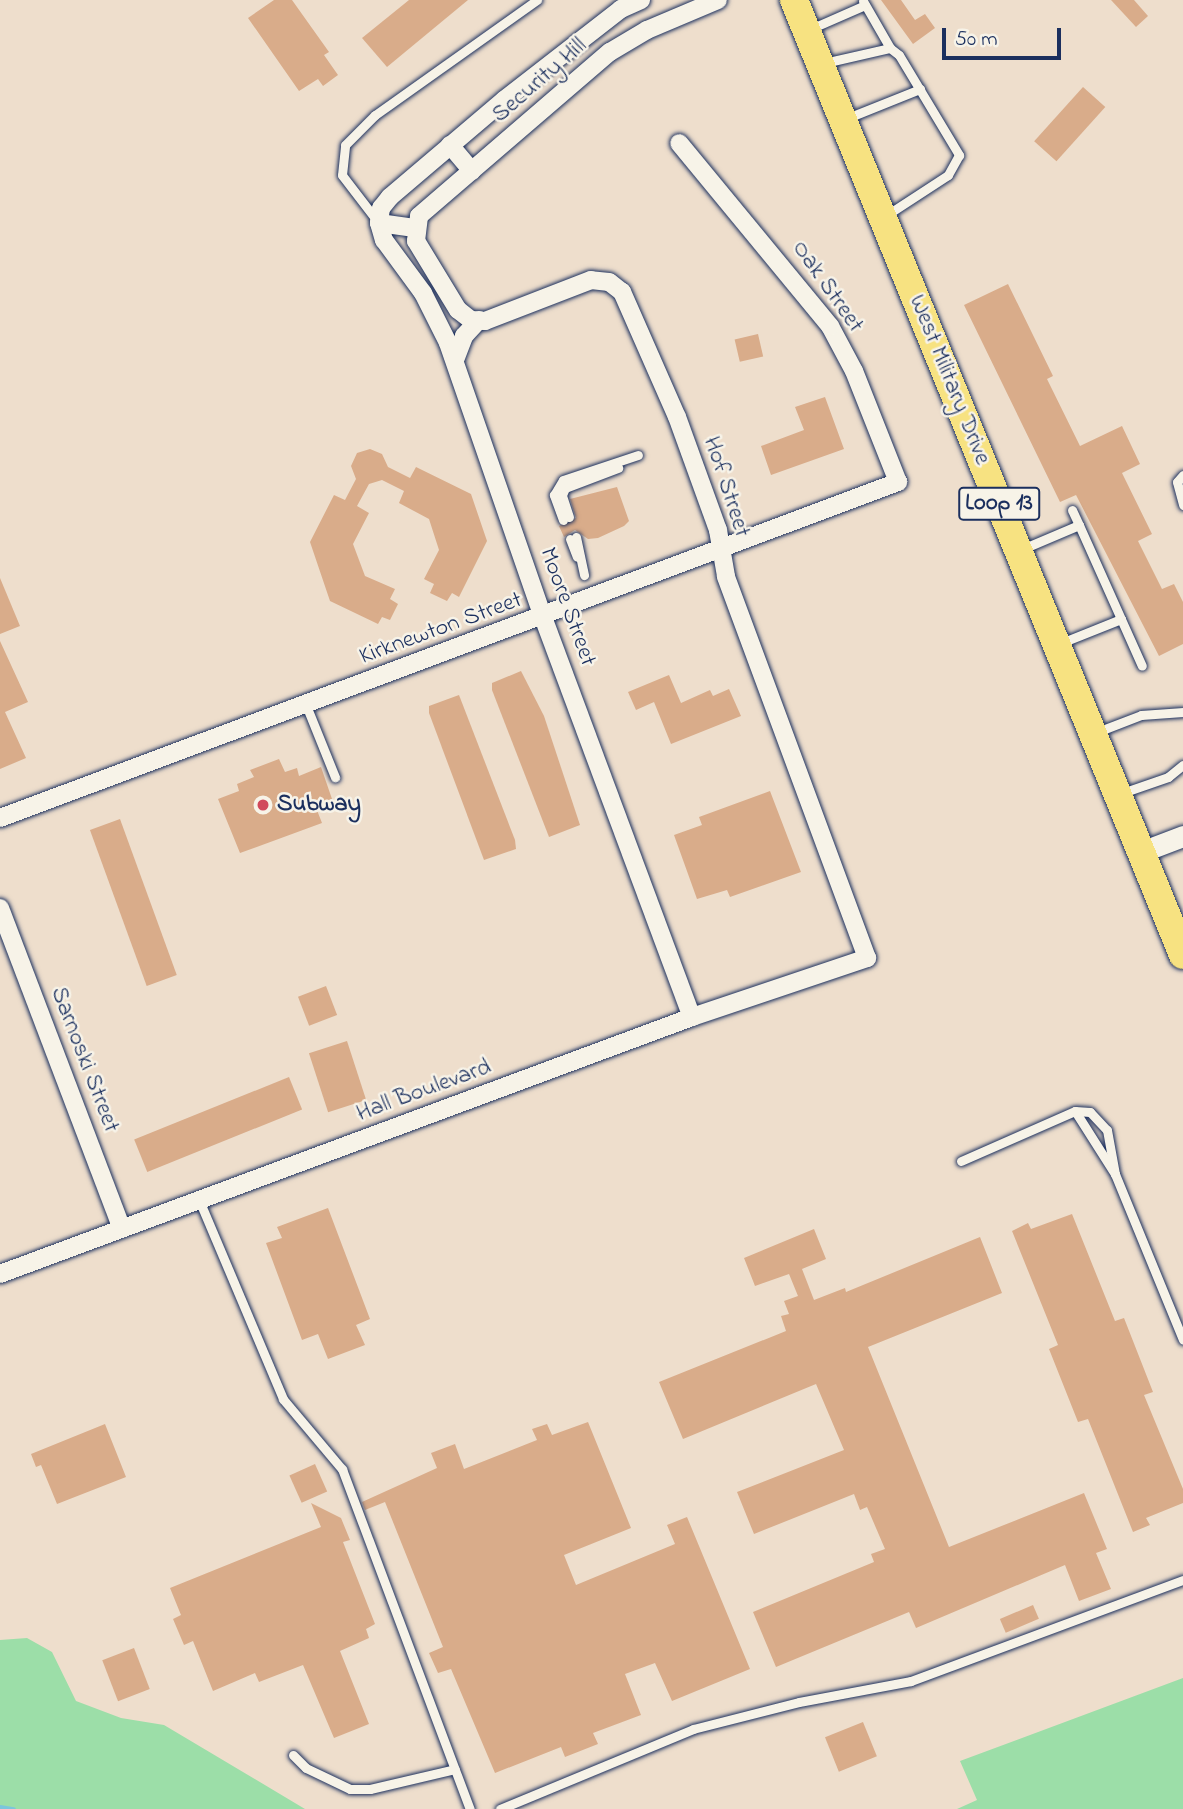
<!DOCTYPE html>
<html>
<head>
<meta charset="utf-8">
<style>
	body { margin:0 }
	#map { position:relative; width:1183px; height:1809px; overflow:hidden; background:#eedecc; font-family:"Indie Flower",sans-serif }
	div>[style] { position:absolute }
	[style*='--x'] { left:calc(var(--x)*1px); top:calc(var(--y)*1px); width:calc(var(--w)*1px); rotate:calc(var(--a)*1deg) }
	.green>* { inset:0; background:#9cdea8 }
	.stream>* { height:4.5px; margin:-2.25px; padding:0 2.25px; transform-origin:2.25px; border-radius:2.25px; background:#7bc6db }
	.building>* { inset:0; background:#d9ac8a; transform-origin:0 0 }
	.roads { filter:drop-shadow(0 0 2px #1b2f5e) drop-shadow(0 0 2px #1b2f5e) }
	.service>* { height:9px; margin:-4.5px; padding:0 4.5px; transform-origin:4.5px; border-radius:4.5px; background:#f7f3e8 }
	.minor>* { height:18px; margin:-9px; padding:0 9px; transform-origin:9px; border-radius:9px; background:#f7f3e8 }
	.tertiary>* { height:21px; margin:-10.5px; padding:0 10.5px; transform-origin:10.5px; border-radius:10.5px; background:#f7f3e8 }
	.primary>* { height:28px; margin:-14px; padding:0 14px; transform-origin:14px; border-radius:14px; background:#f7e281 }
	.dots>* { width:19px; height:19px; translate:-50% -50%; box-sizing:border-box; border:4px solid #f7f3e8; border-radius:50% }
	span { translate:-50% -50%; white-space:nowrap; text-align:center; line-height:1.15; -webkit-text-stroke:5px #f7f3e8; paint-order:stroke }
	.shield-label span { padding:2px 5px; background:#f7f3e8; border:2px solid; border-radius:5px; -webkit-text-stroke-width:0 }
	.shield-label { font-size:23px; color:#1b2f5e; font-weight:700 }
	.street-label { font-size:24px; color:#1b2f5e }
	.poi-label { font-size:24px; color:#1b2f5e; font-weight:700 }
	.left { translate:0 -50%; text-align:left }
	.scale { position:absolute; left:942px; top:28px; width:119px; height:32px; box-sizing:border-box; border:4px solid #1b2f5e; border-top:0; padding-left:9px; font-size:21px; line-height:24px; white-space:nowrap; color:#1b2f5e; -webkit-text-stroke:5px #f7f3e8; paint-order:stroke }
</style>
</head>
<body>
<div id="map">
	<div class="green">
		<div style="clip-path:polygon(27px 1638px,52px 1652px,76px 1701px,121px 1718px,164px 1725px,305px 1809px,0 1809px,0 1640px)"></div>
		<div style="clip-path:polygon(1183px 1678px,1183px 1809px,957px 1809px,977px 1800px,960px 1761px)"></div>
	</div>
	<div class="stream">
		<div style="--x:0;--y:1807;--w:13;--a:9"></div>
	</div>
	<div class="building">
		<div style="clip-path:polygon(274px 0,292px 0,329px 52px,324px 55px,338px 75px,323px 86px,318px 79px,299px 91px,248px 18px)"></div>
		<div style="clip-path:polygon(409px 0,468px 0,387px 67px,362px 38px)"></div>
		<div style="clip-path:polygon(881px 0,901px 0,915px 20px,925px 14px,935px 28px,913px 44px)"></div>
		<div style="clip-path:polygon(1111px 0,1134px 0,1148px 16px,1136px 27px)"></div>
		<div style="left:1083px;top:87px;width:30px;height:73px;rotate:42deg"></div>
		<div style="clip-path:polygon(1008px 284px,1053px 376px,1047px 379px,1080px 446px,1122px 426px,1140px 464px,1122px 473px,1152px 534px,1138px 541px,1162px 589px,1174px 584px,1183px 602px,1183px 644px,1159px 656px,1076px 495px,1060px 502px,964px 305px)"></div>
		<div style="left:758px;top:334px;width:23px;height:24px;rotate:77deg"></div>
		<div style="clip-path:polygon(825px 397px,844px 449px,771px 475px,761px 446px,804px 430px,795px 407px)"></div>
		<div style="clip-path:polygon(370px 449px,382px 454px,388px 467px,410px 478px,416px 467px,471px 494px,487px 541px,459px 597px,452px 593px,447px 601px,430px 593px,434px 584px,424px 579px,439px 550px,429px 519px,399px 503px,404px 491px,382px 480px,369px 484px,357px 506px,369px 513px,353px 544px,365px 576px,395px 589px,390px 599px,398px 604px,390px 620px,382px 617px,378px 624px,330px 601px,310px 542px,334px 495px,345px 500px,356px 479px,351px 466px,357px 453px)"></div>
		<div style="clip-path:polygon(617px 487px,629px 521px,624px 526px,598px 538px,588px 539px,575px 530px,564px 537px,559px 526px,576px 518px,570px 499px)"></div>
		<div style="clip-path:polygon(0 578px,20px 626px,0 634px)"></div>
		<div style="clip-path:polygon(0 641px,28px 702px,5px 712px,26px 758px,0 769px)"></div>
		<div style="clip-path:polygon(521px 671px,544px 716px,580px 825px,549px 837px,492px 690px,492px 683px)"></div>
		<div style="clip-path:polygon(669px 675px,681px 703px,710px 690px,713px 696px,729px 689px,741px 716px,671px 744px,654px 702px,636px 710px,628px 692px)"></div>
		<div style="clip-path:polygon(459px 695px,515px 840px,516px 849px,484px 860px,429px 713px,429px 706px)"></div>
		<div style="clip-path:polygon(279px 759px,285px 772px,297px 768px,299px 776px,321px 767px,332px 799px,315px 805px,322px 823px,240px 853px,218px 799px,239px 791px,237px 784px,254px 777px,250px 770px)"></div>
		<div style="clip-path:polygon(770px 791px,801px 872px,730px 897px,727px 890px,697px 899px,674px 835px,702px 825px,699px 817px)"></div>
		<div style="left:120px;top:819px;width:166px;height:32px;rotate:70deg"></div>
		<div style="left:326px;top:986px;width:31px;height:30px;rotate:69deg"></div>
		<div style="left:347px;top:1041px;width:62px;height:40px;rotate:72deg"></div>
		<div style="left:289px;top:1077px;width:35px;height:167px;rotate:68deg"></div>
		<div style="clip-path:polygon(328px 1208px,370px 1319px,356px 1325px,365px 1345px,328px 1359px,318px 1334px,302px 1340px,266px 1243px,282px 1238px,277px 1227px)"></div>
		<div style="clip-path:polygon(1072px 1214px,1115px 1321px,1124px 1318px,1153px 1392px,1144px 1395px,1183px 1489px,1183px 1503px,1146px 1518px,1150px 1525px,1133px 1532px,1088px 1419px,1078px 1422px,1049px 1349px,1058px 1345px,1012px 1231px,1028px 1223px,1031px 1229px)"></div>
		<div style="clip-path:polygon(814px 1229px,826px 1259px,802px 1269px,814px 1300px,845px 1288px,846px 1292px,980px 1237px,1002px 1293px,868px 1347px,949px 1547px,1084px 1493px,1107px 1549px,1096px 1553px,1111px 1589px,1079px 1601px,1065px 1565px,916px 1628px,909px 1612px,776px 1667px,753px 1612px,874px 1562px,871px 1554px,885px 1549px,867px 1507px,860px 1510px,854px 1494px,754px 1534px,737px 1492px,844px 1450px,816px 1384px,683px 1439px,659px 1382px,786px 1331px,781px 1316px,789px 1314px,784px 1301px,798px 1296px,789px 1274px,755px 1286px,744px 1258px)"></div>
		<div style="clip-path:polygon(588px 1422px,631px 1528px,564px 1555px,576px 1585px,675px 1544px,667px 1525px,687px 1517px,750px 1669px,672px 1701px,655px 1663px,625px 1674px,641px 1715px,593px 1733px,598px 1744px,565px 1757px,561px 1747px,495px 1773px,451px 1669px,438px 1673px,429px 1653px,443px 1647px,385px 1502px,365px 1510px,362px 1502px,437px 1468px,431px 1453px,455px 1444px,464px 1469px,537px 1440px,532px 1429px,547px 1424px,552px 1435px)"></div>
		<div style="clip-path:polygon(105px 1424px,126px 1477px,57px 1504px,41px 1465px,36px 1467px,31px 1454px)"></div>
		<div style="left:315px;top:1464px;width:30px;height:28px;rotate:66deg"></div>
		<div style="clip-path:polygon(311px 1503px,341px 1518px,350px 1540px,343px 1542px,375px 1624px,366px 1629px,369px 1638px,340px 1651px,369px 1724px,334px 1738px,303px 1665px,259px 1682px,255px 1673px,213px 1691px,193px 1641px,184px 1645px,173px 1619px,181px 1615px,170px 1588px,321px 1527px)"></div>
		<div style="left:1033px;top:1605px;width:15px;height:36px;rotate:67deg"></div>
		<div style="left:134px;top:1648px;width:44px;height:34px;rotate:69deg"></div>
		<div style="left:863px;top:1722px;width:37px;height:41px;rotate:68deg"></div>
	</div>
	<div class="roads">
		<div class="service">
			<div style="--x:863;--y:1;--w:54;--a:60.1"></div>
			<div style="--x:808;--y:30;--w:62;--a:-23.7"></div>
			<div style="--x:824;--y:63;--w:68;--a:-12.8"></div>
			<div style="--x:890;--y:48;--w:11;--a:38"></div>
			<div style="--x:899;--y:55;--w:117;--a:59"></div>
			<div style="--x:959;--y:155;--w:23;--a:119"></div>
			<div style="--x:948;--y:175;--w:75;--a:146.9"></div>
			<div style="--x:845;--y:119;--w:81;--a:-21.8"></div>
			<div style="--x:378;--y:222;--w:59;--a:-127.5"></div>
			<div style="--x:342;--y:175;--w:30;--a:-84"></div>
			<div style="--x:345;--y:145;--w:42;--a:-45"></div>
			<div style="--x:375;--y:115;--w:199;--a:-35.4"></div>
			<div style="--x:1183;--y:475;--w:9;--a:131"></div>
			<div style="--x:1177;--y:482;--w:24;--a:75"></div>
			<div style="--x:1072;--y:510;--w:17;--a:65"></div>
			<div style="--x:569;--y:517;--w:23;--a:-108"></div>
			<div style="--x:562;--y:495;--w:8;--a:-67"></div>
			<div style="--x:565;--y:488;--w:57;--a:-20.7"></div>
			<div style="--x:563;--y:520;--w:27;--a:-110"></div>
			<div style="--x:554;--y:495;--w:17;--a:-59"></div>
			<div style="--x:563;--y:480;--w:79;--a:-18.4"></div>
			<div style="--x:576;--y:537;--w:39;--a:78"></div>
			<div style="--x:570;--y:539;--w:19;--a:69"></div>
			<div style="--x:1020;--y:550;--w:64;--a:-23"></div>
			<div style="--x:1079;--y:525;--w:103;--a:65.9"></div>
			<div style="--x:1121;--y:619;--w:65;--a:158.2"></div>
			<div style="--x:1121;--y:619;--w:51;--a:65.9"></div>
			<div style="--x:306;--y:705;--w:78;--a:68.1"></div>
			<div style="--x:1097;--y:732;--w:47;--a:-21.1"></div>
			<div style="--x:1141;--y:715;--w:42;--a:-4.1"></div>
			<div style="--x:1122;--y:793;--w:49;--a:-19.2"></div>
			<div style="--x:1168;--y:777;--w:19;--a:-39"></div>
			<div style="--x:1075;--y:1111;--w:75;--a:57.6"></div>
			<div style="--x:1115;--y:1174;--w:179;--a:67.7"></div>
			<div style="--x:961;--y:1161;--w:124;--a:-23.7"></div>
			<div style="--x:1075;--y:1111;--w:15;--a:4"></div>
			<div style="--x:1090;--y:1112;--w:25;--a:47"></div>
			<div style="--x:1107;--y:1130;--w:45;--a:79.7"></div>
			<div style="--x:199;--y:1200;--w:216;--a:67.1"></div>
			<div style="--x:283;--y:1399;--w:92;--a:49.9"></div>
			<div style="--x:342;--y:1469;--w:363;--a:69.4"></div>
			<div style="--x:293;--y:1755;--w:18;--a:45"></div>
			<div style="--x:306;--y:1768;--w:49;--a:25.5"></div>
			<div style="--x:350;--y:1789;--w:20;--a:0"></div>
			<div style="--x:370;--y:1789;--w:87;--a:-13.2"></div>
			<div style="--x:500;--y:1809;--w:209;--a:-22.5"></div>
			<div style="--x:693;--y:1729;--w:109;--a:-14.3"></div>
			<div style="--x:799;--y:1702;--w:114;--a:-10.6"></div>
			<div style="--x:911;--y:1681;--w:290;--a:-20.4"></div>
		</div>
		<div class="minor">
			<div style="--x:641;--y:0;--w:22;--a:156"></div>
			<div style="--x:621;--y:9;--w:148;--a:142.1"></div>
			<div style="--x:504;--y:100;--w:150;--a:139.6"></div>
			<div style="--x:390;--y:197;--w:14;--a:129"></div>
			<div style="--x:381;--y:208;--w:15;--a:98"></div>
			<div style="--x:379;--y:223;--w:18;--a:74"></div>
			<div style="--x:384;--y:240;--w:66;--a:53.7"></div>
			<div style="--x:423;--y:293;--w:56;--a:63.4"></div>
			<div style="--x:448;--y:343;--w:290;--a:70.9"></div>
			<div style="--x:543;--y:617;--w:427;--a:69.6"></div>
			<div style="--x:450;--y:145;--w:34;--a:50"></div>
			<div style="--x:379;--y:223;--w:36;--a:8"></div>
			<div style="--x:455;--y:360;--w:26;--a:-69"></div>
			<div style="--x:464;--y:336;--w:22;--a:-47"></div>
			<div style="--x:0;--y:818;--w:959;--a:-20.51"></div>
			<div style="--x:898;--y:482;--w:119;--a:-111.6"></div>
			<div style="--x:854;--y:371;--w:51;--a:-118.1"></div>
			<div style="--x:830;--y:326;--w:237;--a:-129.5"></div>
			<div style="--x:0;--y:908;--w:343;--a:69.2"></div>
			<div style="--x:0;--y:1274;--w:738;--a:-20.37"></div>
			<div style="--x:692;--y:1017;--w:185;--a:-18.6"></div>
			<div style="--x:867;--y:958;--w:407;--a:-110.3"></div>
			<div style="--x:726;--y:576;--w:47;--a:-99.9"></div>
			<div style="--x:718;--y:530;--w:120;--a:-109.9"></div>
			<div style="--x:677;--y:417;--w:137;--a:-113.7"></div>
			<div style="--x:622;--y:292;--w:16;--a:-142"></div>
			<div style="--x:609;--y:282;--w:18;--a:-174"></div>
			<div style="--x:591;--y:280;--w:114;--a:158.9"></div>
			<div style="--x:485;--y:321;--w:14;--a:-176"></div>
			<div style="--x:471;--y:320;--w:16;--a:-142"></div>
			<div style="--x:458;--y:310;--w:81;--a:-121.3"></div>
			<div style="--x:416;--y:241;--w:25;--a:-83"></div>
			<div style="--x:419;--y:216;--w:252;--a:-40.7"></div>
			<div style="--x:610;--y:52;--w:43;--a:-30.7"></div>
			<div style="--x:647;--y:30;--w:77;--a:-22.9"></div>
		</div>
		<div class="tertiary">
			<div style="--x:1141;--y:852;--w:45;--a:-20.9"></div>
		</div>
		<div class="primary">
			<div style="--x:794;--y:0;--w:1031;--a:67.84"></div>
		</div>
	</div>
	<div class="dots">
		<div style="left:263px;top:805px;background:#d1495b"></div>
	</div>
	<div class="shield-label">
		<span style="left:999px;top:504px">Loop 13</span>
	</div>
	<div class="street-label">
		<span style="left:540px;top:81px;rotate:-41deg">Security Hill</span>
		<span style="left:827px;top:287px;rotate:55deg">Oak Street</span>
		<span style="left:949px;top:380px;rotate:68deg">West Military Drive</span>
		<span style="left:726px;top:487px;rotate:72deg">Hof Street</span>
		<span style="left:567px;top:607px;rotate:70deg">Moore Street</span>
		<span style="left:441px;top:629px;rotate:-20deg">Kirknewton Street</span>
		<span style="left:84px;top:1060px;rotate:69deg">Sarnoski Street</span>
		<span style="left:424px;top:1091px;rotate:-20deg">Hall Boulevard</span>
	</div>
	<div class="poi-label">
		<span class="left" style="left:277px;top:805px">Subway</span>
	</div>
	<div class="scale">50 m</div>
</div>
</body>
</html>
